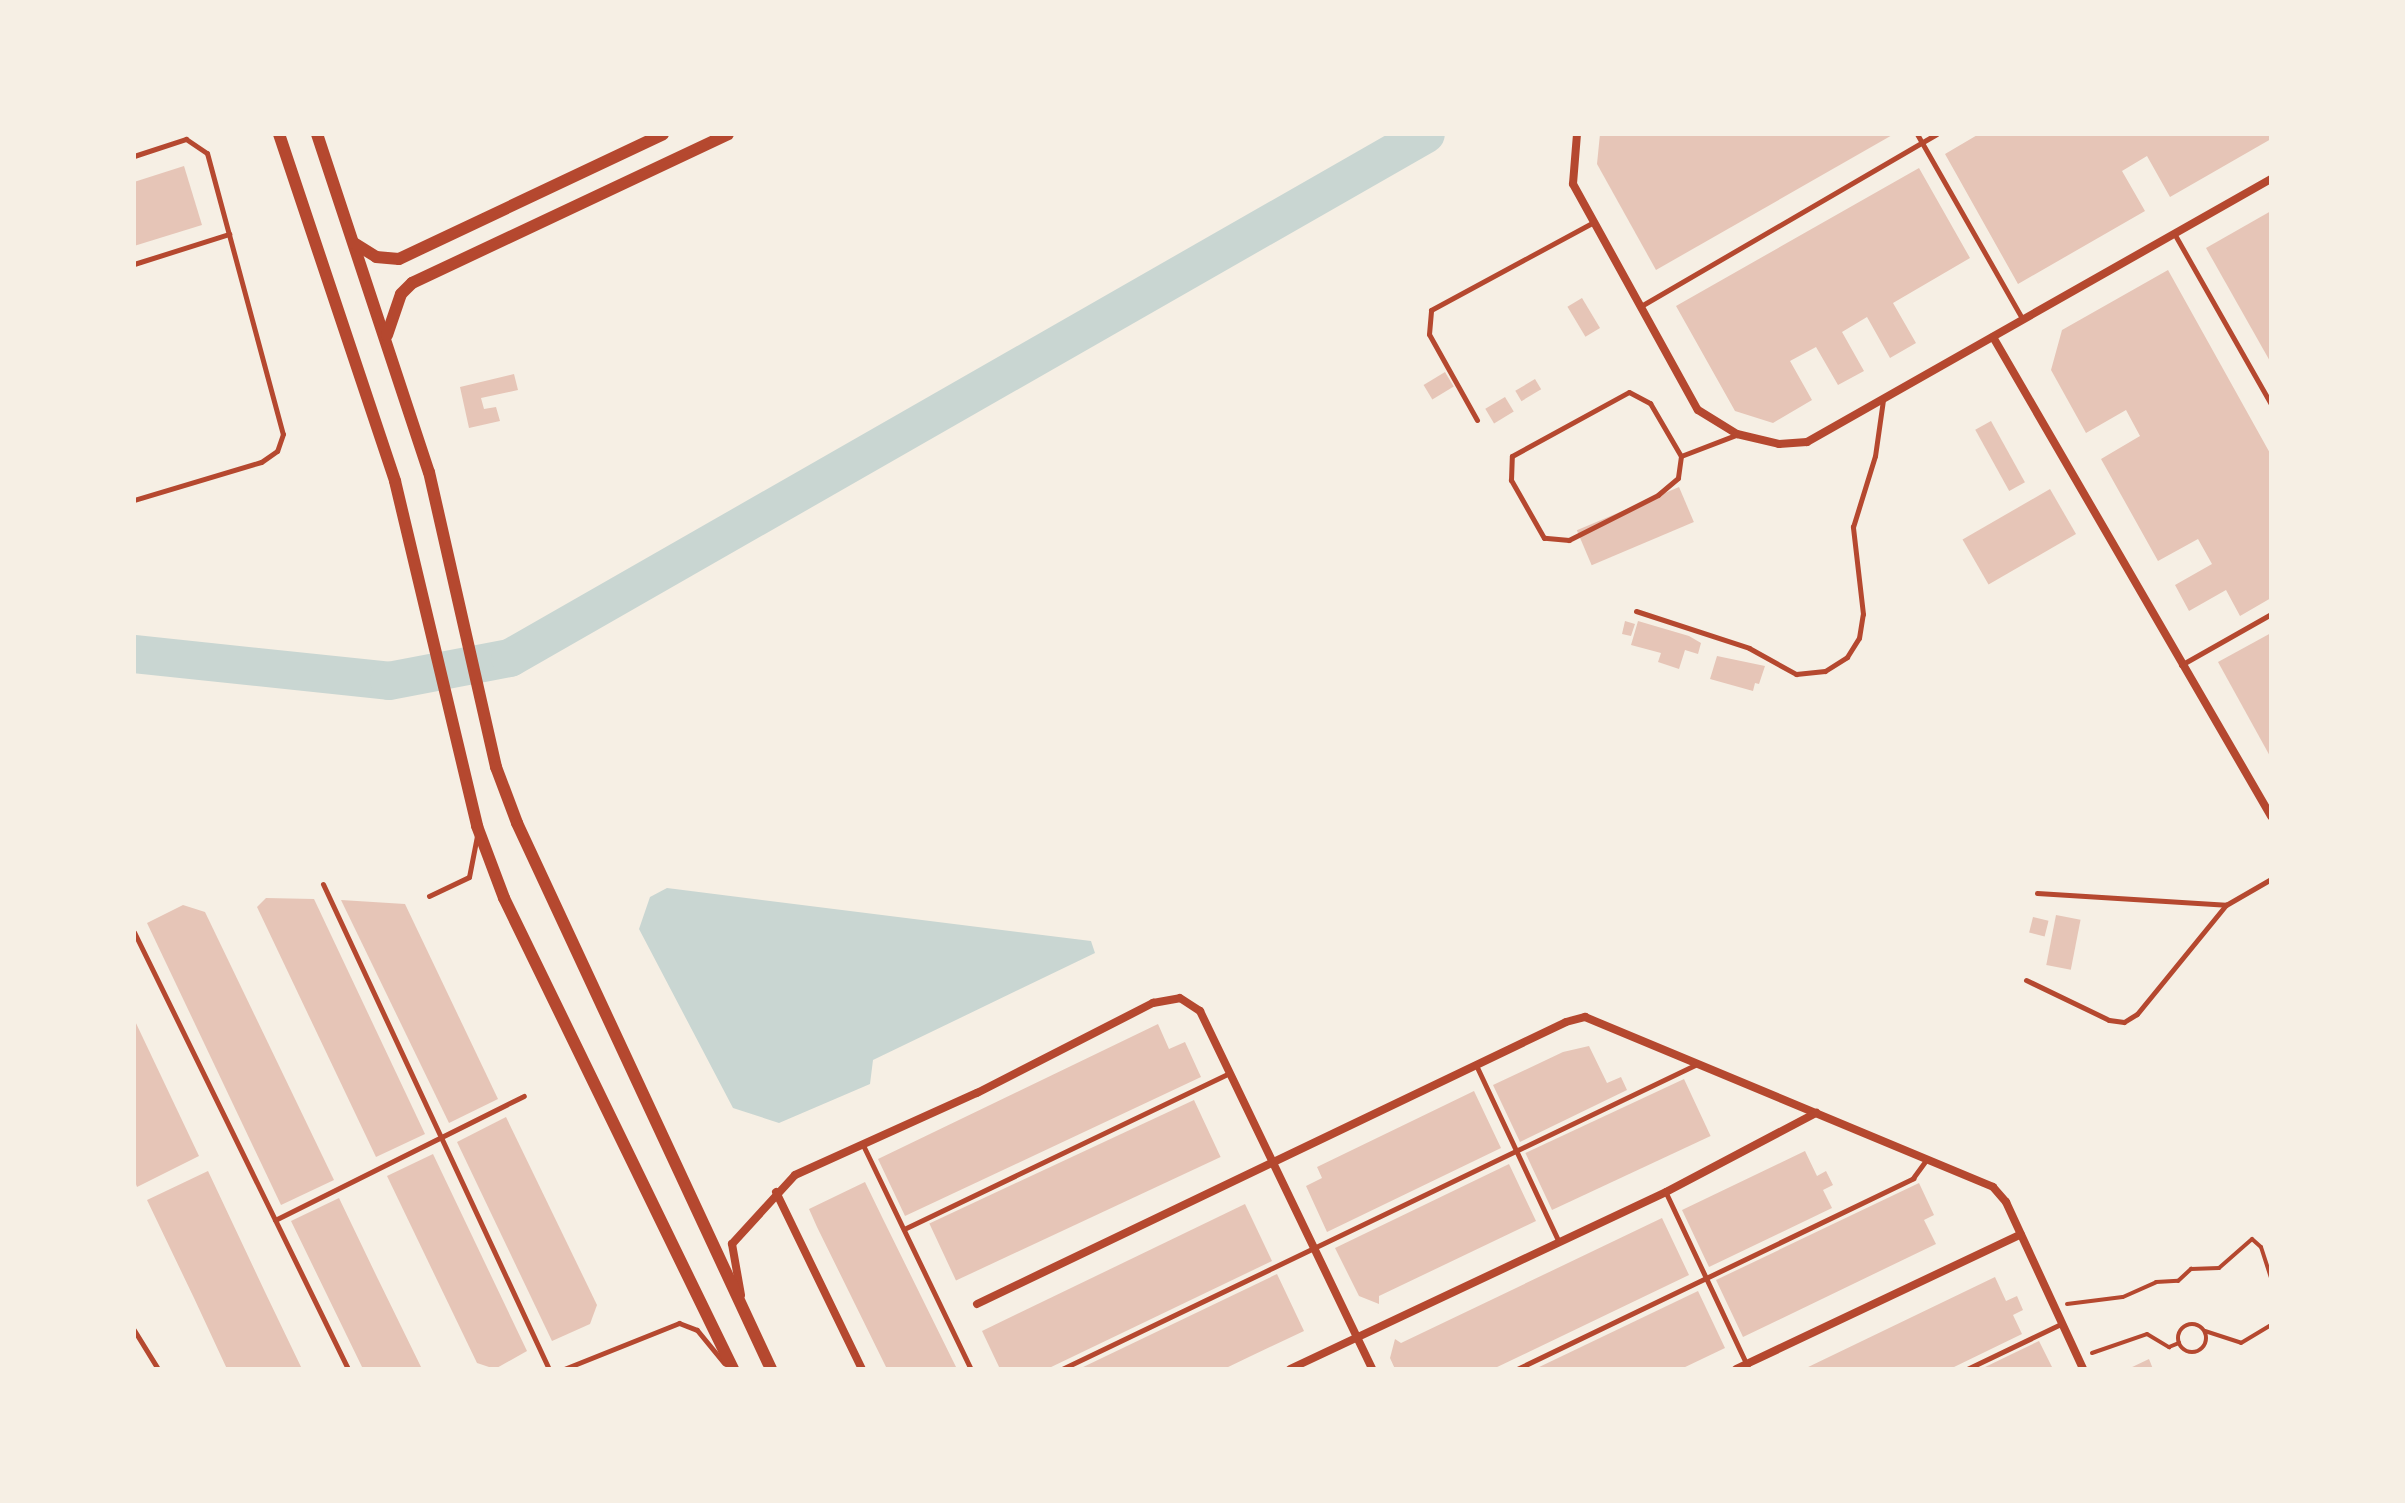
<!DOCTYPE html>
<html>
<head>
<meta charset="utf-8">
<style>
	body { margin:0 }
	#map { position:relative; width:2405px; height:1503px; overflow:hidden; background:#f6efe4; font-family:"PT Sans",sans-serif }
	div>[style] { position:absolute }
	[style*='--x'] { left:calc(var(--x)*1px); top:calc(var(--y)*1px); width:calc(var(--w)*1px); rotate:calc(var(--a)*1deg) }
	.water>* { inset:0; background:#c9d6d2 }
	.river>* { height:38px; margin:-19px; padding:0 19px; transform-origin:19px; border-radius:19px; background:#c9d6d2 }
	.building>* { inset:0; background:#e6c5b7; transform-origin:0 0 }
	.path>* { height:4px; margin:-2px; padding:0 2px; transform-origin:2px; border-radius:2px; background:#b5482f }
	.path>.ring { margin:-2px; padding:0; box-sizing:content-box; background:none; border:4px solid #b5482f; border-radius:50% }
	.service>* { height:5px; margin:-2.5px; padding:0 2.5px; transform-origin:2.5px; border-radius:2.5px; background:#b5482f }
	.minor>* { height:8px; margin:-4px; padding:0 4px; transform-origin:4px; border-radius:4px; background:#b5482f }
	.tertiary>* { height:12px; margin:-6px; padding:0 6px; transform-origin:6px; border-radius:6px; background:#b5482f }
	span { translate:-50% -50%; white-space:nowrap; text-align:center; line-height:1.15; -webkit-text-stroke:6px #f6efe4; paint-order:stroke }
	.frame { position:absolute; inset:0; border:136px solid #f6efe4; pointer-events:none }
</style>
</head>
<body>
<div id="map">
	<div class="water">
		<div style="clip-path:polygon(667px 888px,1091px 941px,1095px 953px,873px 1060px,870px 1084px,779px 1123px,733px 1108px,639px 929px,650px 897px)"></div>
	</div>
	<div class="river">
		<div style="--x:134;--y:654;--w:256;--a:6"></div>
		<div style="--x:389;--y:681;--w:123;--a:-10.8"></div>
		<div style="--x:510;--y:658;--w:1055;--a:-29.77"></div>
	</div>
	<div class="building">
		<div style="clip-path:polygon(1600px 134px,1894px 134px,1656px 270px,1597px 164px)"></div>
		<div style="clip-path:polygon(1979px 134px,2268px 134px,2271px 139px,2170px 197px,2147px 156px,2122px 171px,2145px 211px,2018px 284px,1945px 154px)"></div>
		<div style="clip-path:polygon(184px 166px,202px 225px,134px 246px,134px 182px)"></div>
		<div style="clip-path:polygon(1919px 168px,1970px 258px,1893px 303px,1916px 343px,1890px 358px,1867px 317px,1842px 332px,1864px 371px,1838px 385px,1816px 347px,1790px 361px,1812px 400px,1773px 423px,1735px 411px,1676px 306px)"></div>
		<div style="clip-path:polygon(2271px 211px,2271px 363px,2206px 248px)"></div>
		<div style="clip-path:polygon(2168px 270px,2271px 455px,2271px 598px,2240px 616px,2226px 590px,2189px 611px,2175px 585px,2212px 564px,2198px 539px,2158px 561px,2101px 459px,2140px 436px,2126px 410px,2086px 433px,2051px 370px,2062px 330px)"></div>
		<div style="left:1582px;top:298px;width:35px;height:17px;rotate:59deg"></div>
		<div style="left:1445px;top:372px;width:17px;height:25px;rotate:59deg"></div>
		<div style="clip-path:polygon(514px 374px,518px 390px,481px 398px,484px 409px,496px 407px,500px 421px,469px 428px,460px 387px)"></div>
		<div style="left:1535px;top:379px;width:12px;height:23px;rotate:59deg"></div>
		<div style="left:1505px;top:397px;width:17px;height:23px;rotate:59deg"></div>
		<div style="left:1991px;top:421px;width:70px;height:18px;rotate:61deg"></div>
		<div style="left:1679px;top:487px;width:38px;height:111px;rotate:67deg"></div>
		<div style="left:2050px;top:489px;width:52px;height:101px;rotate:60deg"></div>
		<div style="clip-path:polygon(1625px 621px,1635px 624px,1631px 636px,1622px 634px)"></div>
		<div style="clip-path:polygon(1638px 621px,1689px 636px,1701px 643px,1698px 654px,1685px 650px,1679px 669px,1658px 662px,1661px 653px,1631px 645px)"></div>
		<div style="clip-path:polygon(2271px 633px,2271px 758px,2218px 662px)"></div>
		<div style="clip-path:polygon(1717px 656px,1765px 666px,1759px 684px,1755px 683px,1753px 691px,1710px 679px)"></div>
		<div style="clip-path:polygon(266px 898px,314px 899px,425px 1134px,376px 1157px,257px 907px)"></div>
		<div style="clip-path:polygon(341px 900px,405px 904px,498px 1099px,449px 1123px)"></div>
		<div style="clip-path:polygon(183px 905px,205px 912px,334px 1180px,281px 1205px,147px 923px)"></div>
		<div style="left:2056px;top:915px;width:25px;height:51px;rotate:11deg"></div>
		<div style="left:2033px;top:917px;width:16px;height:16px;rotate:14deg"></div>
		<div style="clip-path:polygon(134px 1019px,199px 1156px,137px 1187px,134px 1179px)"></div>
		<div style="clip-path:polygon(1158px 1024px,1169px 1049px,1185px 1042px,1201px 1077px,905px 1216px,878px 1159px)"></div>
		<div style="clip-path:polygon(1589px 1046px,1607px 1083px,1621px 1077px,1627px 1090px,1520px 1142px,1493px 1085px,1563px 1052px)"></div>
		<div style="left:1684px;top:1079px;width:63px;height:175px;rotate:65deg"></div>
		<div style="clip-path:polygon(1474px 1091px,1501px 1148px,1327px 1232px,1306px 1186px,1322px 1178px,1317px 1167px)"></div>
		<div style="left:1194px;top:1100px;width:63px;height:292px;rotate:65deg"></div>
		<div style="clip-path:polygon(506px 1117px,597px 1305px,590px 1324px,552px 1341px,457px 1142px)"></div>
		<div style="clip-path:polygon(1805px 1151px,1817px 1176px,1826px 1171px,1833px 1185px,1823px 1190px,1832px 1208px,1709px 1267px,1682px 1210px)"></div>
		<div style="clip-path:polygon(433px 1154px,527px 1351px,495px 1369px,477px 1363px,387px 1176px)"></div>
		<div style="clip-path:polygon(1509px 1164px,1536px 1221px,1379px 1296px,1379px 1304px,1359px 1296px,1335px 1248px)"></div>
		<div style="clip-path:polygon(208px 1171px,265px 1292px,302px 1369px,227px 1369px,194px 1298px,147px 1200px)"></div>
		<div style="clip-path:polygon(865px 1182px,882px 1217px,957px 1369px,887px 1369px,817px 1227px,809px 1209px)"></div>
		<div style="clip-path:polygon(1919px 1183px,1934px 1215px,1924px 1220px,1936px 1244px,1743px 1337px,1716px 1280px)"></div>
		<div style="clip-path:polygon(339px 1198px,376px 1275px,422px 1369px,363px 1369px,310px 1260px,291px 1221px)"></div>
		<div style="clip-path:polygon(1245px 1204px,1272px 1261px,1047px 1369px,1000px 1369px,982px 1331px)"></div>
		<div style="clip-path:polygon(1662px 1218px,1689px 1275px,1493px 1369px,1395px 1369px,1390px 1358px,1395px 1339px,1401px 1343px)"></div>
		<div style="clip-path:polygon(1277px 1274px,1304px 1331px,1251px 1356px,1224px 1369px,1079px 1369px)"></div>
		<div style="clip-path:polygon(1995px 1277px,2006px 1301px,2017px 1296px,2023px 1310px,2013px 1315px,2022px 1334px,1952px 1368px,1804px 1369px)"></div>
		<div style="clip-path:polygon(1698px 1291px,1725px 1348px,1681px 1369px,1535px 1369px)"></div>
		<div style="clip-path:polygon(2039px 1341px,2053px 1369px,1981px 1369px,2012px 1354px)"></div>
		<div style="clip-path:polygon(2149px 1359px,2153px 1369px,2128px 1369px)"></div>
	</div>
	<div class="path">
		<div style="--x:2067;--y:1304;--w:56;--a:-7.1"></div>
		<div style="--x:2123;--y:1297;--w:36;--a:-24"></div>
		<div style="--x:2156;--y:1282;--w:22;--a:-3"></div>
		<div style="--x:2178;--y:1281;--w:18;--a:-43"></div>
		<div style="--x:2191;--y:1269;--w:28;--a:-2"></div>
		<div style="--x:2219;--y:1268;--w:44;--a:-41.3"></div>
		<div style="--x:2252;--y:1239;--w:12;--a:42"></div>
		<div style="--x:2261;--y:1247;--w:32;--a:72"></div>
		<div class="ring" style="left:2178px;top:1324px;width:24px;height:24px"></div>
		<div style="--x:2205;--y:1331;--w:38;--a:18"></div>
		<div style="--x:2241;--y:1343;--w:35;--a:-31"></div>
		<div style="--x:2092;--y:1353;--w:58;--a:-19.1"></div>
		<div style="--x:2147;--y:1334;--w:26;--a:31"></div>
		<div style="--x:2169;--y:1347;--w:11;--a:-22"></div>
	</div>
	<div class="service">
		<div style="--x:1917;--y:134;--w:214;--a:60.3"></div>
		<div style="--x:134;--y:156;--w:55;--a:-18.1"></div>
		<div style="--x:186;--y:139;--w:25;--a:34"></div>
		<div style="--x:207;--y:153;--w:291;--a:74.9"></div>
		<div style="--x:283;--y:434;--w:18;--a:109"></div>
		<div style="--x:277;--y:451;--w:19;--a:145"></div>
		<div style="--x:261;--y:462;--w:133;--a:163.3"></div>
		<div style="--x:2175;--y:235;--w:194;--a:60.4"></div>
		<div style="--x:134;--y:264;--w:100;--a:-17.5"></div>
		<div style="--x:1641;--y:306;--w:342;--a:-30.2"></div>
		<div style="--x:1629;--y:392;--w:24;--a:28"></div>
		<div style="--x:1650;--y:403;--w:61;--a:59.7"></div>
		<div style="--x:1681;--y:456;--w:22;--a:98"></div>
		<div style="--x:1678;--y:478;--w:26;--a:140"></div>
		<div style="--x:1658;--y:495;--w:100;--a:153.2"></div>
		<div style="--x:1569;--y:540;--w:25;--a:-175"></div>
		<div style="--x:1544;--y:538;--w:67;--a:-119.6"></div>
		<div style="--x:1511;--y:480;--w:24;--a:-88"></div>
		<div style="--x:1512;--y:456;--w:133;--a:-28.7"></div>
		<div style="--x:1477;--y:420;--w:98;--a:-119.2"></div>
		<div style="--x:1429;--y:334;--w:24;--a:-85"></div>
		<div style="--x:1431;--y:310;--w:183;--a:-28.4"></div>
		<div style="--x:1681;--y:456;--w:59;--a:-20.9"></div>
		<div style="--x:1636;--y:611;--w:119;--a:18.1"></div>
		<div style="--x:1749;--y:648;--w:54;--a:29"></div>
		<div style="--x:1796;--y:674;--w:29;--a:-6"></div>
		<div style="--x:1825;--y:671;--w:26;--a:-32"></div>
		<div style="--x:1847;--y:657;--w:22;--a:-58"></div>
		<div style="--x:1859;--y:638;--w:24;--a:-81"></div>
		<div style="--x:1863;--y:614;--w:88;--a:-96.6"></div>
		<div style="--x:1853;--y:527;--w:74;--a:-72.8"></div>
		<div style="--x:1875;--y:456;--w:57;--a:-81.9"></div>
		<div style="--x:2181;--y:665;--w:103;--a:-29.5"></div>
		<div style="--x:323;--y:884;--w:535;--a:65.02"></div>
		<div style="--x:2037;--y:893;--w:189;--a:3.6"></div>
		<div style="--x:2226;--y:905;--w:52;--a:-30"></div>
		<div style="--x:429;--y:896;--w:44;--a:-25.4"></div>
		<div style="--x:469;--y:877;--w:42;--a:-79"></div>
		<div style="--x:134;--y:932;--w:487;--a:63.9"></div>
		<div style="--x:2026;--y:980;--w:92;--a:25.7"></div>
		<div style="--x:2109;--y:1020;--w:15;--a:8"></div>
		<div style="--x:2124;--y:1022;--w:15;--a:-32"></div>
		<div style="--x:2137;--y:1014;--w:141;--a:-50.8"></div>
		<div style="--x:1476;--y:1065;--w:195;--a:64.9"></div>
		<div style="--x:862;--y:1143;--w:251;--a:64.3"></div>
		<div style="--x:1666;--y:1193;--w:195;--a:64.8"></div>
		<div style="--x:275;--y:1220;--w:278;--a:-26.5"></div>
		<div style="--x:904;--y:1229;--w:361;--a:-25.6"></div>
		<div style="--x:134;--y:1330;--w:46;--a:58.4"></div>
		<div style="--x:564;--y:1369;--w:124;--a:-21.8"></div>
		<div style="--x:679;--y:1323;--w:19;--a:21"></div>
		<div style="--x:697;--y:1330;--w:43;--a:50.7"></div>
		<div style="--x:1062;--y:1369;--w:704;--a:-25.66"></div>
		<div style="--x:1517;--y:1369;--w:440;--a:-25.7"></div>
		<div style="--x:1913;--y:1178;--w:22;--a:-54"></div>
		<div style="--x:1967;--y:1369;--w:104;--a:-25.6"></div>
	</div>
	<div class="minor">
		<div style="--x:1577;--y:134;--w:50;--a:94.6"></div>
		<div style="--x:1573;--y:184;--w:258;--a:61.1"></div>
		<div style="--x:1698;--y:410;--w:46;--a:31.6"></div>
		<div style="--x:1737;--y:434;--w:43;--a:13.4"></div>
		<div style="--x:1779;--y:444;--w:28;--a:-4"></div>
		<div style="--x:1807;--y:442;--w:533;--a:-29.55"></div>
		<div style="--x:1993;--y:337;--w:554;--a:59.87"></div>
		<div style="--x:776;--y:1192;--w:197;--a:64.1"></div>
		<div style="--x:741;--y:1295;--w:52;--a:-100"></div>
		<div style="--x:732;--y:1244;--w:93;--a:-47.6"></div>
		<div style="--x:795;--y:1175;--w:200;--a:-24.3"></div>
		<div style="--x:977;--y:1093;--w:198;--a:-27.1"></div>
		<div style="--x:1153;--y:1003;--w:27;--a:-10"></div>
		<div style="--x:1180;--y:998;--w:24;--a:33"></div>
		<div style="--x:1200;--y:1011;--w:397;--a:64.3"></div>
		<div style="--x:977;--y:1304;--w:653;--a:-25.58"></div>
		<div style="--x:1566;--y:1022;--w:20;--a:-15"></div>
		<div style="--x:1585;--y:1017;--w:442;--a:22.6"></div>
		<div style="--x:1993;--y:1187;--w:20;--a:49"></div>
		<div style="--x:2006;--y:1202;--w:184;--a:65.2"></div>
		<div style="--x:1290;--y:1369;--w:416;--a:-25.2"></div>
		<div style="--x:1666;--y:1192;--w:170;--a:-27.8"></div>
		<div style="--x:1736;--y:1369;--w:315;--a:-25.3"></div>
	</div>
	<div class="tertiary">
		<div style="--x:279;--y:134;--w:366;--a:71.5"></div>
		<div style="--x:395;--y:481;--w:355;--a:76.6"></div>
		<div style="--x:477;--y:826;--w:77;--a:69.4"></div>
		<div style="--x:504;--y:898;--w:524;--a:64.07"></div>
		<div style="--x:317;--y:134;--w:356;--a:71.7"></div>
		<div style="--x:429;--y:472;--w:303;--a:77.2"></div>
		<div style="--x:496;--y:767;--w:60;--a:69.4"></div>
		<div style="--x:517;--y:823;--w:602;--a:65.05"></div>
		<div style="--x:354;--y:243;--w:26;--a:32"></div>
		<div style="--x:376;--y:257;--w:23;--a:5"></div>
		<div style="--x:399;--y:259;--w:292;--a:-25.3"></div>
		<div style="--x:387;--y:335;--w:43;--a:-71.1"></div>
		<div style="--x:401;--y:294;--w:16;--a:-45"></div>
		<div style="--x:412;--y:283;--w:349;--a:-25.2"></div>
	</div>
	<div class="frame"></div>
</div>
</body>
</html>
